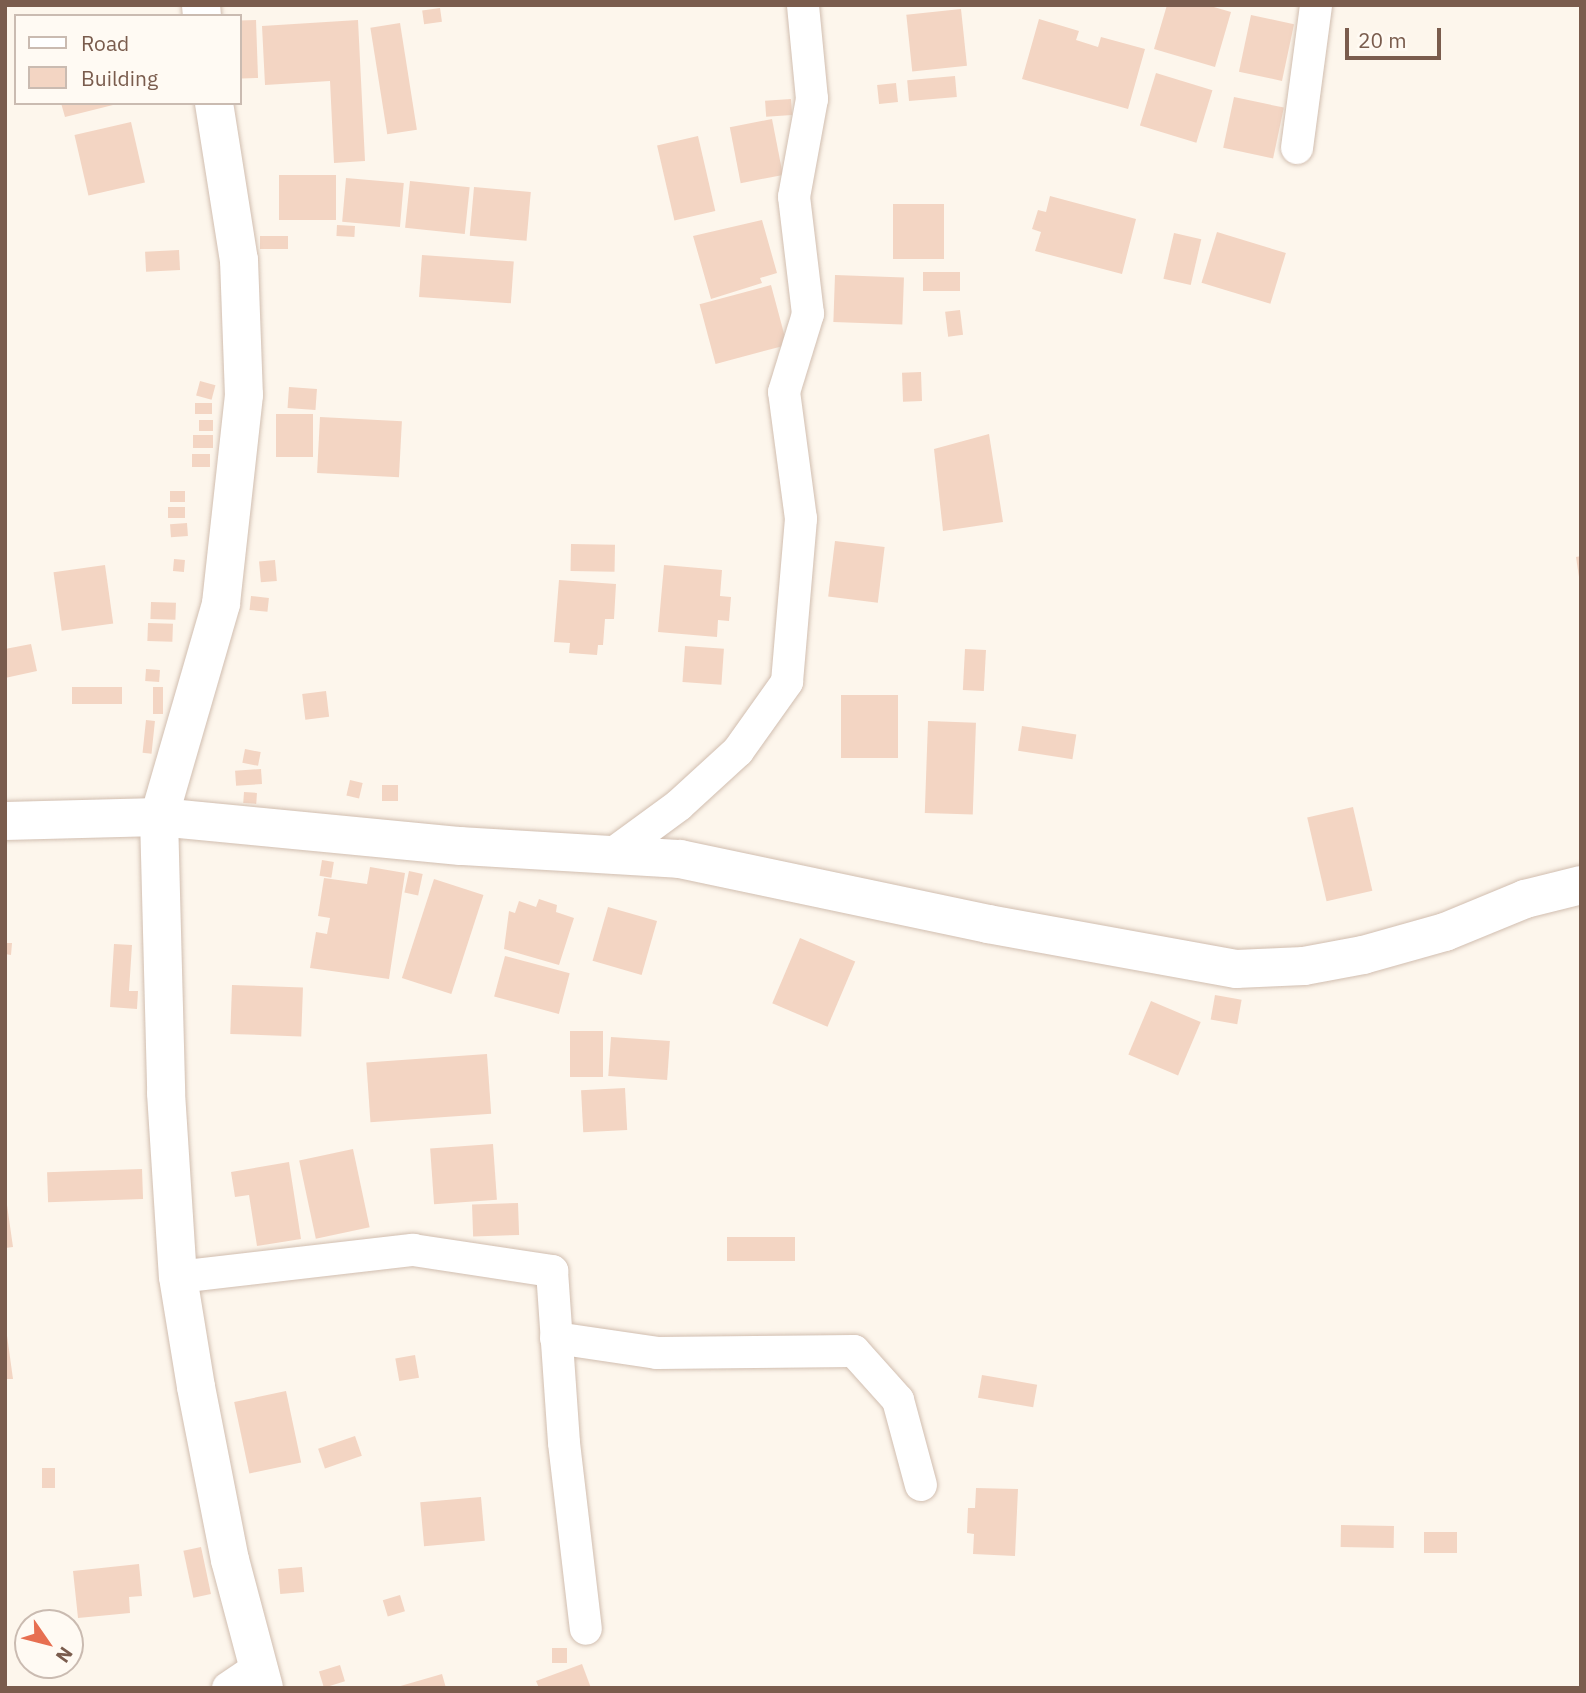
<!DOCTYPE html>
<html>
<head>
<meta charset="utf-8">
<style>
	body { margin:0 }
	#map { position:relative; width:1586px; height:1693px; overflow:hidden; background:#fdf6ec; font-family:"IBM Plex Sans",sans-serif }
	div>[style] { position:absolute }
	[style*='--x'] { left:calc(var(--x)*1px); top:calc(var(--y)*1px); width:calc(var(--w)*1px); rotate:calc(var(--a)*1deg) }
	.building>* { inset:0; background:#f3d5c3; transform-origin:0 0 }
	.roads { filter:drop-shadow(0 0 2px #d1beb0) drop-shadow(0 0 2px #d1beb0) }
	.street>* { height:32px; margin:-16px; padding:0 16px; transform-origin:16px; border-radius:16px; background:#fff }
	.secondary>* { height:38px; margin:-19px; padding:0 19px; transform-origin:19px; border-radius:19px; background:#fff }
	span { translate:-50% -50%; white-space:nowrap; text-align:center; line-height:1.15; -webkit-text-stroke:5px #fffaf3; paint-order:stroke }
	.frame { position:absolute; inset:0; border:7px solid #7a5c4d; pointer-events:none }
	.legend { position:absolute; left:14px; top:14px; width:228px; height:91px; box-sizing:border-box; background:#fffaf3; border:2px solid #cabbb1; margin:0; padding:9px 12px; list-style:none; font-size:21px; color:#7a5c4d }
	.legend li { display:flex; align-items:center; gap:14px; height:35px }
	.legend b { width:35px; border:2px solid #cabbb1 }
	.north { position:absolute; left:14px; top:1609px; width:70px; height:70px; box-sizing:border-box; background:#fffaf3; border:2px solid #cabbb1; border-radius:50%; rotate:125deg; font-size:19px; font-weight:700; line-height:28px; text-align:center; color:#7a5c4d }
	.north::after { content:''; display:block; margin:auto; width:24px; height:32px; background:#e76f51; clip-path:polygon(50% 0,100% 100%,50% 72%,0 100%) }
	.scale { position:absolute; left:1345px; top:28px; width:96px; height:32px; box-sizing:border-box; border:4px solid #7a5c4d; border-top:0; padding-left:9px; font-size:21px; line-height:24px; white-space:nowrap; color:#7a5c4d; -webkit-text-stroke:5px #fffaf3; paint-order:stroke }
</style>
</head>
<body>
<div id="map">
	<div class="building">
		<div style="clip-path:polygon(1167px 5px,1207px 5px,1231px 12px,1215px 67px,1154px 49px)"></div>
		<div style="left:440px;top:8px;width:14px;height:18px;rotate:82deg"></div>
		<div style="left:961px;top:9px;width:57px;height:55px;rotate:84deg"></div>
		<div style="left:1251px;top:15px;width:44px;height:58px;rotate:12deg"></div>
		<div style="clip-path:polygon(1039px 19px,1079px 31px,1076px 40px,1098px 47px,1101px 37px,1145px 49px,1128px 109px,1022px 79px)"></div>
		<div style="left:256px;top:20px;width:58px;height:16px;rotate:88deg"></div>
		<div style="clip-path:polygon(358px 20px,365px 161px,334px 163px,330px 81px,265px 85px,262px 26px)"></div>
		<div style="left:400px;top:23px;width:108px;height:30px;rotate:81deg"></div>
		<div style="left:1156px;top:73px;width:59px;height:55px;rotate:17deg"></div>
		<div style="left:955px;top:76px;width:21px;height:48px;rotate:85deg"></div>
		<div style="left:896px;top:83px;width:19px;height:19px;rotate:84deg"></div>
		<div style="left:1234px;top:97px;width:51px;height:52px;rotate:12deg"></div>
		<div style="left:791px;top:99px;width:16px;height:26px;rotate:86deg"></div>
		<div style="clip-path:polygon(61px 103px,117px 103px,117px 104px,65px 117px)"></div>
		<div style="left:772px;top:119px;width:57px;height:43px;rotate:79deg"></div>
		<div style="left:131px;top:122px;width:62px;height:58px;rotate:77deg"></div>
		<div style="left:698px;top:136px;width:77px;height:42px;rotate:77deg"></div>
		<div style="left:336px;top:175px;width:45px;height:57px;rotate:90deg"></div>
		<div style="left:346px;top:178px;width:58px;height:44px;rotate:5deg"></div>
		<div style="left:410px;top:181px;width:60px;height:47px;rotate:6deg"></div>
		<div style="left:474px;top:187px;width:57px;height:49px;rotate:5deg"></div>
		<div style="clip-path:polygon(1050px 196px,1136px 219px,1122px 274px,1035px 251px,1041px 232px,1032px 229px,1038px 210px,1046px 212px)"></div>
		<div style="left:893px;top:204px;width:51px;height:55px"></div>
		<div style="clip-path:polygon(762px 220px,777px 273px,760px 278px,762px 283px,711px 299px,693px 236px)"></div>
		<div style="left:337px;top:225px;width:18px;height:11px;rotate:3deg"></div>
		<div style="left:1217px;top:232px;width:72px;height:53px;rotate:17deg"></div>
		<div style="left:1174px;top:233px;width:28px;height:47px;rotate:13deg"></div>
		<div style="left:260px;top:236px;width:28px;height:13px"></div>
		<div style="left:179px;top:250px;width:20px;height:34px;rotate:87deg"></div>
		<div style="left:422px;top:255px;width:92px;height:42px;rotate:4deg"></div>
		<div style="left:923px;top:272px;width:37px;height:19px"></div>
		<div style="left:835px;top:275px;width:69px;height:47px;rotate:2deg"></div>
		<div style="left:771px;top:285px;width:62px;height:74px;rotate:75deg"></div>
		<div style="left:960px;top:310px;width:25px;height:15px;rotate:83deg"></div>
		<div style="left:921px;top:372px;width:29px;height:19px;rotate:88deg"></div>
		<div style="left:200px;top:381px;width:16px;height:15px;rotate:15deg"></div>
		<div style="left:289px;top:387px;width:28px;height:21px;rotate:4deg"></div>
		<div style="left:212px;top:403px;width:11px;height:17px;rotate:90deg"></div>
		<div style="left:276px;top:414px;width:37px;height:43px"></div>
		<div style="left:320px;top:417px;width:82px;height:56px;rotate:3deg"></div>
		<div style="left:199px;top:420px;width:14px;height:11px"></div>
		<div style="clip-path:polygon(989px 434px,1003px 522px,943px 531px,934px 449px)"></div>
		<div style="left:213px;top:435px;width:13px;height:20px;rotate:90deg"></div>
		<div style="left:192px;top:454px;width:18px;height:13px"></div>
		<div style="left:170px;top:491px;width:15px;height:11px"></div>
		<div style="left:168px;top:507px;width:17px;height:11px"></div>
		<div style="left:187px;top:523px;width:13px;height:17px;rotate:86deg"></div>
		<div style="left:835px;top:541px;width:50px;height:56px;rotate:7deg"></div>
		<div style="left:571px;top:544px;width:44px;height:27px;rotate:1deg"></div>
		<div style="clip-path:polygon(1581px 556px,1581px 576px,1579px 577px,1576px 557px)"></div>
		<div style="left:174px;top:559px;width:11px;height:12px;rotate:5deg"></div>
		<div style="left:275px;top:560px;width:21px;height:16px;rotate:85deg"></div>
		<div style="left:105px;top:565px;width:59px;height:52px;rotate:82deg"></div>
		<div style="clip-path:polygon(664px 565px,722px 570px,720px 596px,731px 597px,729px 621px,718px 620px,717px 637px,658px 632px)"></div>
		<div style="clip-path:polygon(559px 580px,616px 584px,614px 619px,605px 619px,603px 645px,598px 645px,597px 655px,569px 653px,570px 643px,554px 642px)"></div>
		<div style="left:251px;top:596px;width:18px;height:14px;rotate:6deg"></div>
		<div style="left:151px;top:602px;width:25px;height:17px;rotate:2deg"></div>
		<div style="left:148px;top:623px;width:25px;height:18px;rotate:2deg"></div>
		<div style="clip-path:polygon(31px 644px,37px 671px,5px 678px,5px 649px)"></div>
		<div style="left:685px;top:646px;width:39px;height:36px;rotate:4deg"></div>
		<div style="left:965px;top:649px;width:21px;height:41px;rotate:3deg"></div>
		<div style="left:146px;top:669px;width:14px;height:12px;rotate:4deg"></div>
		<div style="left:122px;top:687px;width:17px;height:50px;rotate:90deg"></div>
		<div style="left:153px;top:687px;width:10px;height:27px"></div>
		<div style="left:326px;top:691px;width:26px;height:24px;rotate:83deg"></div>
		<div style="left:841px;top:695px;width:57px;height:63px"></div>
		<div style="left:146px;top:720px;width:9px;height:33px;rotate:6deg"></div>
		<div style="left:928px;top:721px;width:48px;height:92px;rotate:2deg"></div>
		<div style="left:1022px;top:726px;width:55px;height:25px;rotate:9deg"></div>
		<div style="left:245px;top:749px;width:16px;height:14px;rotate:11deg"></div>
		<div style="left:261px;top:769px;width:15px;height:26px;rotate:86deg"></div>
		<div style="left:350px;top:780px;width:13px;height:16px;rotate:13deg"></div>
		<div style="left:382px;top:785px;width:16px;height:16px"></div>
		<div style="left:244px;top:792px;width:13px;height:11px;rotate:4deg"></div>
		<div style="left:1353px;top:807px;width:86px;height:47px;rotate:77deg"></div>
		<div style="left:322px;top:860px;width:12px;height:16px;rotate:9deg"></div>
		<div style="clip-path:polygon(370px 867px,405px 873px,389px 979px,310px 968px,316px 932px,327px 934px,330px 918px,318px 916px,324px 878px,367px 884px)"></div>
		<div style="left:409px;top:871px;width:14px;height:22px;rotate:12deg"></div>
		<div style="left:434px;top:879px;width:52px;height:104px;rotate:18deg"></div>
		<div style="clip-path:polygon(539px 899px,557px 905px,556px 912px,574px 918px,559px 965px,504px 949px,509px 911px,515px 913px,519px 901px,536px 907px)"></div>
		<div style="left:608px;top:907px;width:51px;height:56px;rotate:16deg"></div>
		<div style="left:800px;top:938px;width:60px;height:71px;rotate:23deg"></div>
		<div style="clip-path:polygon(5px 943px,12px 943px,11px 955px,5px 954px)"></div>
		<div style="clip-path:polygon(114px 944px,132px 945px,129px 991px,138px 991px,137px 1009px,110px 1007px)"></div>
		<div style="left:505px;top:956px;width:67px;height:42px;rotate:15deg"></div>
		<div style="left:232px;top:985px;width:71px;height:49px;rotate:2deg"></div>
		<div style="left:1215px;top:995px;width:27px;height:25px;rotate:10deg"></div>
		<div style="left:1151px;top:1001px;width:54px;height:58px;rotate:23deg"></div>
		<div style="left:570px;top:1031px;width:33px;height:46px"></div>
		<div style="left:611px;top:1037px;width:59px;height:39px;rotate:4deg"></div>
		<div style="left:487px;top:1054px;width:60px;height:121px;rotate:86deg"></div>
		<div style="left:625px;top:1088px;width:42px;height:44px;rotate:87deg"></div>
		<div style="left:493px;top:1144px;width:56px;height:63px;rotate:86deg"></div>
		<div style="left:353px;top:1149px;width:80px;height:55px;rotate:78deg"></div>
		<div style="clip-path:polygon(289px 1162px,301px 1239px,257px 1246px,249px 1195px,235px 1197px,231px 1172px)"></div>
		<div style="left:142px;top:1169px;width:30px;height:95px;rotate:88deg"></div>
		<div style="left:518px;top:1203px;width:32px;height:46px;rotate:88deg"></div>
		<div style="clip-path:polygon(7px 1205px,13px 1247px,5px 1248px,5px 1206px)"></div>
		<div style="left:795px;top:1237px;width:24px;height:68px;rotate:90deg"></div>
		<div style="clip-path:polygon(5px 1321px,13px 1379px,5px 1379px)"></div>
		<div style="left:415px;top:1355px;width:23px;height:20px;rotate:80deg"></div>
		<div style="left:982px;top:1375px;width:56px;height:23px;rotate:10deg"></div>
		<div style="left:286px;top:1391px;width:73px;height:53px;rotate:78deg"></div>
		<div style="left:355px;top:1436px;width:21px;height:39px;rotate:71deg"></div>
		<div style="left:42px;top:1468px;width:13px;height:20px"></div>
		<div style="clip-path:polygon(976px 1488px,1018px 1489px,1015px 1556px,973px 1554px,974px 1534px,967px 1533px,968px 1508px,975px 1508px)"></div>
		<div style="left:481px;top:1497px;width:44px;height:61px;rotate:85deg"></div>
		<div style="left:1341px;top:1525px;width:53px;height:22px;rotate:1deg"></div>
		<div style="left:1424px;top:1532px;width:33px;height:21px"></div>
		<div style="left:201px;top:1547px;width:48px;height:18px;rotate:78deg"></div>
		<div style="clip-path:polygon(139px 1564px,142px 1596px,129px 1597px,130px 1613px,78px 1618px,73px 1571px)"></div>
		<div style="left:302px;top:1567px;width:25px;height:24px;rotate:85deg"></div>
		<div style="left:400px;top:1595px;width:17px;height:18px;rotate:73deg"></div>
		<div style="left:552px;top:1648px;width:15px;height:15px"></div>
		<div style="clip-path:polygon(582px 1664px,591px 1688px,539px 1688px,536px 1681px)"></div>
		<div style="left:340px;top:1665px;width:17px;height:22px;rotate:73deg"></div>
		<div style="clip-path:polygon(442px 1674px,446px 1688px,397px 1688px,397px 1687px)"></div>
	</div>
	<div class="roads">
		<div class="street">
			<div style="--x:1297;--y:148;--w:144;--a:-82.4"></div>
			<div style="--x:611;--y:855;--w:84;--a:-36.3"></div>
			<div style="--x:679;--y:805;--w:80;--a:-42.5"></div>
			<div style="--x:738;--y:751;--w:85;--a:-54.6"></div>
			<div style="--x:787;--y:682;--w:164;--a:-85.1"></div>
			<div style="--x:801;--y:519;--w:128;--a:-97.6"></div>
			<div style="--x:784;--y:392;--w:82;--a:-72.9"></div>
			<div style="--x:808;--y:314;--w:118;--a:-96.8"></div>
			<div style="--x:794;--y:197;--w:100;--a:-79.6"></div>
			<div style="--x:812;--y:99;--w:94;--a:-95.5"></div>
			<div style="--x:178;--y:1277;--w:237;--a:-6.6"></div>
			<div style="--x:413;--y:1250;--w:141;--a:8.6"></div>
			<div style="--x:552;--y:1271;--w:172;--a:86"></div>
			<div style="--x:564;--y:1443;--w:187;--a:83.3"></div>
			<div style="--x:556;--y:1338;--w:102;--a:8.4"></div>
			<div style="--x:657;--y:1353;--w:197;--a:-0.6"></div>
			<div style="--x:854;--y:1351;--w:66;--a:48.1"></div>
			<div style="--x:898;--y:1400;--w:88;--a:74.9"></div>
			<div style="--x:228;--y:1688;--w:36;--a:-34"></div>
		</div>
		<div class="secondary">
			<div style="--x:201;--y:5;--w:11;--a:85"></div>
			<div style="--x:214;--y:103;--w:159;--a:81"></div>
			<div style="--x:239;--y:260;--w:135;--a:87.9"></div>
			<div style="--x:244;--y:395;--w:210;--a:96.3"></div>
			<div style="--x:221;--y:604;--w:222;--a:106.2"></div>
			<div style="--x:159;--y:817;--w:276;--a:88.5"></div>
			<div style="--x:166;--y:1093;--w:184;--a:86.3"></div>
			<div style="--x:178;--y:1277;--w:111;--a:80.7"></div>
			<div style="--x:196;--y:1387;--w:176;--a:78.9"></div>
			<div style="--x:230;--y:1560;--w:132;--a:75.1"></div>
			<div style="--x:5;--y:821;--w:154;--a:-1.5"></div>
			<div style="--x:159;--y:817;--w:303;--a:5.5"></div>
			<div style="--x:461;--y:846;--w:219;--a:3.4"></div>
			<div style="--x:680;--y:859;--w:315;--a:11.9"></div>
			<div style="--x:988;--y:924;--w:252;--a:10.3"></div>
			<div style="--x:1236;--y:969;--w:68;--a:-2.5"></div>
			<div style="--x:1304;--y:966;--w:60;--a:-10.6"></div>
			<div style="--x:1363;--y:955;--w:85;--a:-15.7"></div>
			<div style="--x:1445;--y:932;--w:87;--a:-22.4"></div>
			<div style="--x:1525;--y:899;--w:58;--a:-14"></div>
		</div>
	</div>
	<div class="frame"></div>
	<ul class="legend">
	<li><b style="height:9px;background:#fff"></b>Road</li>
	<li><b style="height:19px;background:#f3d5c3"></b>Building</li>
	</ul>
	<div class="north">N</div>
	<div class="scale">20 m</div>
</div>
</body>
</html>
